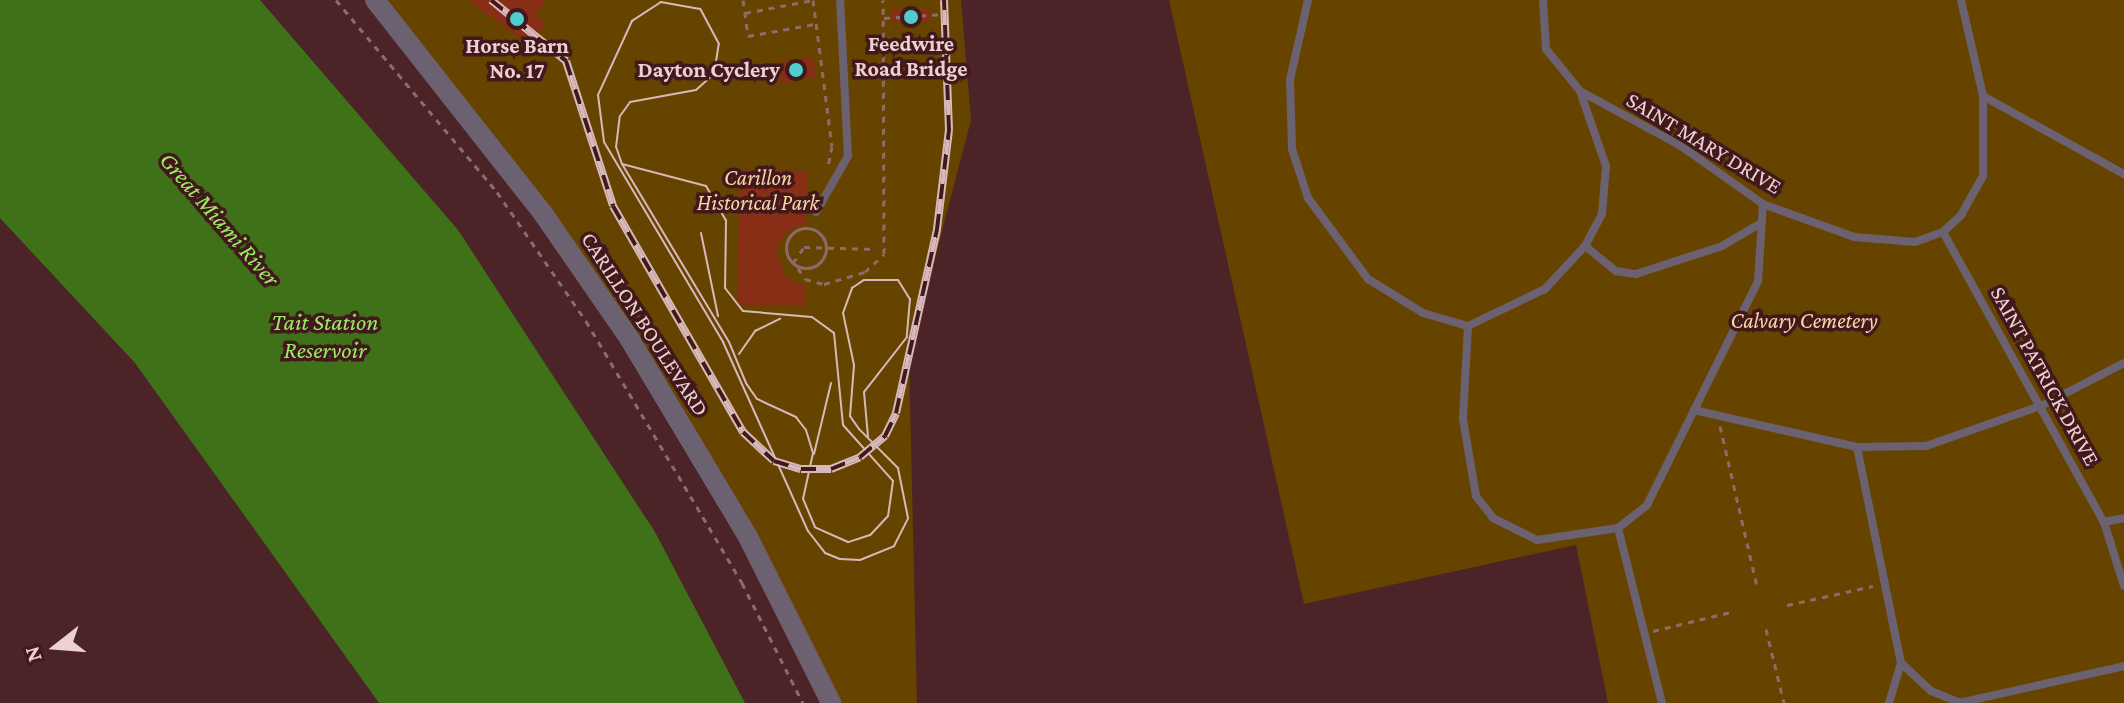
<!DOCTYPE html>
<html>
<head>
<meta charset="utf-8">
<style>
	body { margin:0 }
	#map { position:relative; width:2124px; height:703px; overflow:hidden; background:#4c2327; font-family:"Crimson Pro",serif }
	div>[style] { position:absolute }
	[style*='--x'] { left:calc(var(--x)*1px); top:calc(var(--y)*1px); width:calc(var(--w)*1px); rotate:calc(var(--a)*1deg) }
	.green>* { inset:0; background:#674300 }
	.water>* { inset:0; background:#3e7118 }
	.building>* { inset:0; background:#882d16; transform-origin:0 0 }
	.path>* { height:3px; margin-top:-1.5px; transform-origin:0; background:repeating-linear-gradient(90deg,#8e6a6d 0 6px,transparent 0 12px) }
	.path>.ring { margin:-1.5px; padding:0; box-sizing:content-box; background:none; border:3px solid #8e6a6d; border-radius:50% }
	.service>* { height:8px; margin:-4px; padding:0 4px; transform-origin:4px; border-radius:4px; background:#6c6171 }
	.tertiary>* { height:20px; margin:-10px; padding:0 10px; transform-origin:10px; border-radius:10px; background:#6c6171 }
	.tram>* { height:2px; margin:-1px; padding:0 1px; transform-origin:1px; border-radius:1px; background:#d7b9bb }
	.rail>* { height:8px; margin-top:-4px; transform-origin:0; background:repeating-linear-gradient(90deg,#41191d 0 15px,#d7b9bb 0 30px); box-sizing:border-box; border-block:2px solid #d7b9bb }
	.path-bridge>* { height:3px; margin-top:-1.5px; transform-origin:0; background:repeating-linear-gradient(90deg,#8e6a6d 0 6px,transparent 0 12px) }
	.dots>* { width:22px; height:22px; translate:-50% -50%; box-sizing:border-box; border:4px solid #41191d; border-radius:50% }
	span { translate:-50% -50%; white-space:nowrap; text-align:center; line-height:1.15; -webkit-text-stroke:7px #41191d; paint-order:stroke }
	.poi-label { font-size:22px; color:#edd1d2; font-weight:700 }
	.right { translate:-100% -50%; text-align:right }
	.street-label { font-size:22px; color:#edd1d2 }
	.park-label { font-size:22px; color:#fcd6a4; font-style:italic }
	.water-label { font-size:24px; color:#98ed62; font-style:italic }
	.north { position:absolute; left:16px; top:607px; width:80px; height:80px; -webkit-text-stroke:6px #41191d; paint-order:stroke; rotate:253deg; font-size:22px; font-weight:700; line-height:32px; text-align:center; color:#edd1d2 }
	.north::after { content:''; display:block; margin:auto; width:28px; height:36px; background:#edd1d2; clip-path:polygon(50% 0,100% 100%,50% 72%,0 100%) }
</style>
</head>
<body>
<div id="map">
	<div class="green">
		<div style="clip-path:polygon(375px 0,961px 0,971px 120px,909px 358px,917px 703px,831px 703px,629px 338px)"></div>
		<div style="clip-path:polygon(1169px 0,2124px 0,2124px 703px,1608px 703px,1576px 545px,1304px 604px)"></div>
	</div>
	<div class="water">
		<div style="clip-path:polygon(0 0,260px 0,458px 230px,655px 532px,745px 703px,379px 703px,135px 363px,0 218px)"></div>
	</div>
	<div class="building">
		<div style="clip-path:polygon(468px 0,546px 0,535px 15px,546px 23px,530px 45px)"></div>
		<div style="left:930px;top:9px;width:13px;height:39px;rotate:90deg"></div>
		<div style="left:813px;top:57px;width:20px;height:36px;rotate:81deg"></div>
		<div style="clip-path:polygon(739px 170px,807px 171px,806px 224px,786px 231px,776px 250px,786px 278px,805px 286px,805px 306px,738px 305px)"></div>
	</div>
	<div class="path">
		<div style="--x:336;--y:0;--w:251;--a:50"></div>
		<div style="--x:497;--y:192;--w:157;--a:55.4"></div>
		<div style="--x:586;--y:321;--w:305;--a:59.2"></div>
		<div style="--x:742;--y:583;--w:135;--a:63.1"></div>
		<div style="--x:743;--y:0;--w:36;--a:82"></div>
		<div style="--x:748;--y:36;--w:68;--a:-10.2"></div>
		<div style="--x:745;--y:13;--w:69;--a:-10.8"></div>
		<div style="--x:813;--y:0;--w:147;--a:82.6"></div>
		<div style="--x:832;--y:146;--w:20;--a:101"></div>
		<div style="--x:884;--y:18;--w:60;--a:-3.8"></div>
		<div class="ring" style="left:786px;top:228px;width:37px;height:37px"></div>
		<div style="--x:793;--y:263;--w:19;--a:-55"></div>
		<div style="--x:798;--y:268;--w:13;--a:58"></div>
		<div style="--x:805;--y:279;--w:20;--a:15"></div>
		<div style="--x:824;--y:284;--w:43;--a:-16.3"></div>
		<div style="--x:865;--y:272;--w:26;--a:-43"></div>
		<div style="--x:884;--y:254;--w:254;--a:-90.2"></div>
		<div style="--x:1720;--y:426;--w:164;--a:77"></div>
		<div style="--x:1787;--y:605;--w:88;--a:-12.5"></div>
		<div style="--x:1766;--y:629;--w:76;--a:76.3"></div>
		<div style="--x:1653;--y:631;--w:80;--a:-13.7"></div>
	</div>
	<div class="service">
		<div style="--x:1308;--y:0;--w:82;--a:102.7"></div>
		<div style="--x:1290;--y:80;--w:69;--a:88.3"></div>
		<div style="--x:1292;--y:149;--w:52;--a:71.9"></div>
		<div style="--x:1308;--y:198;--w:101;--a:53.5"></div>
		<div style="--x:1368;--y:279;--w:65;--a:31.7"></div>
		<div style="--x:1423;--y:313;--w:47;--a:16.1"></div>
		<div style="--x:1580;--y:91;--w:115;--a:28.6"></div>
		<div style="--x:1681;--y:146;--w:100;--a:35.3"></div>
		<div style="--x:1763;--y:204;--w:97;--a:19.9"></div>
		<div style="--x:1854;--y:237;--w:61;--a:4.7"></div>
		<div style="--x:1915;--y:242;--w:30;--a:-20"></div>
		<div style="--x:1943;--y:232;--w:25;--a:-43"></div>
		<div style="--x:1961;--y:215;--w:45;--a:-60.6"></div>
		<div style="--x:1983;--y:176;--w:80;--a:-90"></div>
		<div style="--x:1983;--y:96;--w:98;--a:-102.9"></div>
		<div style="--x:1983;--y:96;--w:161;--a:29"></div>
		<div style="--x:816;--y:212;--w:64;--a:-60.3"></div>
		<div style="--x:848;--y:156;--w:156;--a:-92.9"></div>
		<div style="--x:1943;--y:232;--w:332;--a:61"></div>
		<div style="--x:2104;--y:522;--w:67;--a:72.6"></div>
		<div style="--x:1585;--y:246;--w:40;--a:39"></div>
		<div style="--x:1616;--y:271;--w:20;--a:9"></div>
		<div style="--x:1636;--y:274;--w:90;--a:-18"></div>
		<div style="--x:1722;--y:246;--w:42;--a:-30.3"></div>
		<div style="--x:1468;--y:326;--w:93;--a:93.1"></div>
		<div style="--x:1463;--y:419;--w:78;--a:80.4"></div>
		<div style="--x:1476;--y:496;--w:28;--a:52"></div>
		<div style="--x:1493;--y:518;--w:49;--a:26.6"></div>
		<div style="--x:1537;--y:540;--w:82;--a:-8.4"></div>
		<div style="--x:1618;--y:528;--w:37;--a:-38"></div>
		<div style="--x:1647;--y:505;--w:250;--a:-63.6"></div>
		<div style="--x:1758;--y:281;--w:77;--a:-86.3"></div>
		<div style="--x:1468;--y:326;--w:85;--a:-25.7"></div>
		<div style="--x:1545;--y:289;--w:59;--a:-47.1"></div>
		<div style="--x:1585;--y:246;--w:36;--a:-62"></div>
		<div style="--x:1602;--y:214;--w:48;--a:-85.2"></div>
		<div style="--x:1606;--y:166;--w:79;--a:-109.1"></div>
		<div style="--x:1580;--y:91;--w:54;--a:-129"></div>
		<div style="--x:1546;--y:49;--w:49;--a:-93.5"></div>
		<div style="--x:1694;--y:410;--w:167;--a:12.8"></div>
		<div style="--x:1857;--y:447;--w:69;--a:-0.8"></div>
		<div style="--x:1926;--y:446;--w:124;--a:-19.3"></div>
		<div style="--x:2043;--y:405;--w:91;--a:-27.4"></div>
		<div style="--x:1857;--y:447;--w:220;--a:78.5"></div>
		<div style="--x:1901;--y:663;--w:42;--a:106.7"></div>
		<div style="--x:2104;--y:522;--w:20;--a:-11"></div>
		<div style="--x:1618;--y:528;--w:180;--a:75.9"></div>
		<div style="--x:1901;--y:663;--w:41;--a:43"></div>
		<div style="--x:1931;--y:691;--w:31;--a:22"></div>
		<div style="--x:1959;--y:703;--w:169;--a:-12.6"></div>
	</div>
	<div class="tertiary">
		<div style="--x:375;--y:0;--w:270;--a:51.8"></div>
		<div style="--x:542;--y:212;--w:153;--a:55.4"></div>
		<div style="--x:629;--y:338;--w:232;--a:59.1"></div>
		<div style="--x:748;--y:537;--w:186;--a:63.4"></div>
	</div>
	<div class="tram">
		<div style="--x:622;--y:164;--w:87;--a:14.7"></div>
		<div style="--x:706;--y:186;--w:39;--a:60"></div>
		<div style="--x:726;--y:220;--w:68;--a:90.8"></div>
		<div style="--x:725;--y:288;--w:29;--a:52"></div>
		<div style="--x:743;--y:311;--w:69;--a:5"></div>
		<div style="--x:812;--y:317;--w:27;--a:36"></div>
		<div style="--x:834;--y:333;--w:92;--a:84.4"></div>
		<div style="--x:843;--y:425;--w:75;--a:48.2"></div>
		<div style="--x:893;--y:481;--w:35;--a:98"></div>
		<div style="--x:888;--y:516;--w:26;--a:133"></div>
		<div style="--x:870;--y:535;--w:23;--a:162"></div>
		<div style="--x:848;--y:542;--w:36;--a:-156"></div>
		<div style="--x:815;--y:527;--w:30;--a:-113"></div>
		<div style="--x:803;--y:499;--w:47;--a:-77.7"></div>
		<div style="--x:813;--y:453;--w:24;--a:-107"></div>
		<div style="--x:806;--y:430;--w:16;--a:-128"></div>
		<div style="--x:796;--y:417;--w:43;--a:-155.2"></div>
		<div style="--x:757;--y:399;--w:19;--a:-125"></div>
		<div style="--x:746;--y:383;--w:44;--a:-112.5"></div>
		<div style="--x:729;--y:342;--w:208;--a:-121"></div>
		<div style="--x:622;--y:164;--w:18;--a:-109"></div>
		<div style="--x:616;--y:147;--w:31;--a:-83"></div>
		<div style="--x:620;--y:116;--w:17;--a:-54"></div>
		<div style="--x:630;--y:102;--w:67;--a:-10.3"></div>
		<div style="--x:696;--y:90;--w:24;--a:-42"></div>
		<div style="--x:714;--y:74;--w:30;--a:-81"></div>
		<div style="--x:719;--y:44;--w:40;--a:-118"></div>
		<div style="--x:700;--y:9;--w:40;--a:-170"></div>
		<div style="--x:661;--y:2;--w:35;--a:147"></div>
		<div style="--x:632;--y:21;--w:81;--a:114.7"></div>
		<div style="--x:598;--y:95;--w:47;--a:82.7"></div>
		<div style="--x:604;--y:142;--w:233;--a:59.2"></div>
		<div style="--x:723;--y:342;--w:207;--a:65.8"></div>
		<div style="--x:808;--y:531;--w:28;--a:52"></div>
		<div style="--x:825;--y:553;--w:16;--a:22"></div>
		<div style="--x:840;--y:559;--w:20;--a:3"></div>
		<div style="--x:860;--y:560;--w:37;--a:-22"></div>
		<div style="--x:894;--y:546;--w:31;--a:-63"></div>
		<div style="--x:908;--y:518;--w:51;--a:-101.3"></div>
		<div style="--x:898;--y:468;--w:55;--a:-135"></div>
		<div style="--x:859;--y:429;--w:16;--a:-125"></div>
		<div style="--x:850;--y:416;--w:51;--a:-85.5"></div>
		<div style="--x:854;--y:365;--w:53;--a:-101.9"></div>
		<div style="--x:843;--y:313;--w:27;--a:-70"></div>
		<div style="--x:852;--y:288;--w:14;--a:-34"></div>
		<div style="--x:864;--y:280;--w:34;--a:0"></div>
		<div style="--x:898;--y:280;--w:22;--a:58"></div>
		<div style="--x:910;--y:299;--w:38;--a:95"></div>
		<div style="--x:907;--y:337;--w:70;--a:128"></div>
		<div style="--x:864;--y:392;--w:45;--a:84.9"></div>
		<div style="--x:701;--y:233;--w:85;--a:78.4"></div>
		<div style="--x:739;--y:354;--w:28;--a:-55"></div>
		<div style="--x:755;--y:331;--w:28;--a:-26"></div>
		<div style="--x:814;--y:454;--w:73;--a:-76.5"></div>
	</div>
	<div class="rail">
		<div style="--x:491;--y:0;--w:97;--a:39.1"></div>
		<div style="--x:566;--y:61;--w:152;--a:72"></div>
		<div style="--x:613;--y:206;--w:261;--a:60.1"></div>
		<div style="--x:743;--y:432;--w:42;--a:43.1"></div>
		<div style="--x:774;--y:461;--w:28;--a:17"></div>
		<div style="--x:801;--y:469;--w:30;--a:0"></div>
		<div style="--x:831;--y:469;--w:31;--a:-22"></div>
		<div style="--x:860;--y:457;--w:33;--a:-40"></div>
		<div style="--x:885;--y:436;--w:25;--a:-64"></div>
		<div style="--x:896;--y:413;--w:189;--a:-77.4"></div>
		<div style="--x:937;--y:229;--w:100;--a:-83.1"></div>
		<div style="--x:949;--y:130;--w:130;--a:-92.2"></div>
	</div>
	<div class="path-bridge">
		<div style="--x:804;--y:247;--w:71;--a:1.6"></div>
	</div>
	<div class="dots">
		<div style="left:911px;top:17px;background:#52cdcd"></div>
		<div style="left:517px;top:19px;background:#52cdcd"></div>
		<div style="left:796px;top:70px;background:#52cdcd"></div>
	</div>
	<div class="poi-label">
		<span style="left:911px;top:56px">Feedwire<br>Road Bridge</span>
		<span style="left:517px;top:58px">Horse Barn<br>No. 17</span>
		<span class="right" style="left:780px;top:70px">Dayton Cyclery</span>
	</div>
	<div class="street-label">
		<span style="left:1704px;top:143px;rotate:31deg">SAINT MARY DRIVE</span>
		<span style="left:645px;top:324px;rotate:57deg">CARILLON BOULEVARD</span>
		<span style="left:2045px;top:376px;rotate:61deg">SAINT PATRICK DRIVE</span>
	</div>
	<div class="park-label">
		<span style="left:758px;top:190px">Carillon<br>Historical Park</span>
		<span style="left:1804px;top:321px">Calvary Cemetery</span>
	</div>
	<div class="water-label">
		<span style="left:220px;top:219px;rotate:49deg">Great Miami River</span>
		<span style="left:325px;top:336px">Tait Station<br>Reservoir</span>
	</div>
	<div class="north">N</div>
</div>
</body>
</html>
